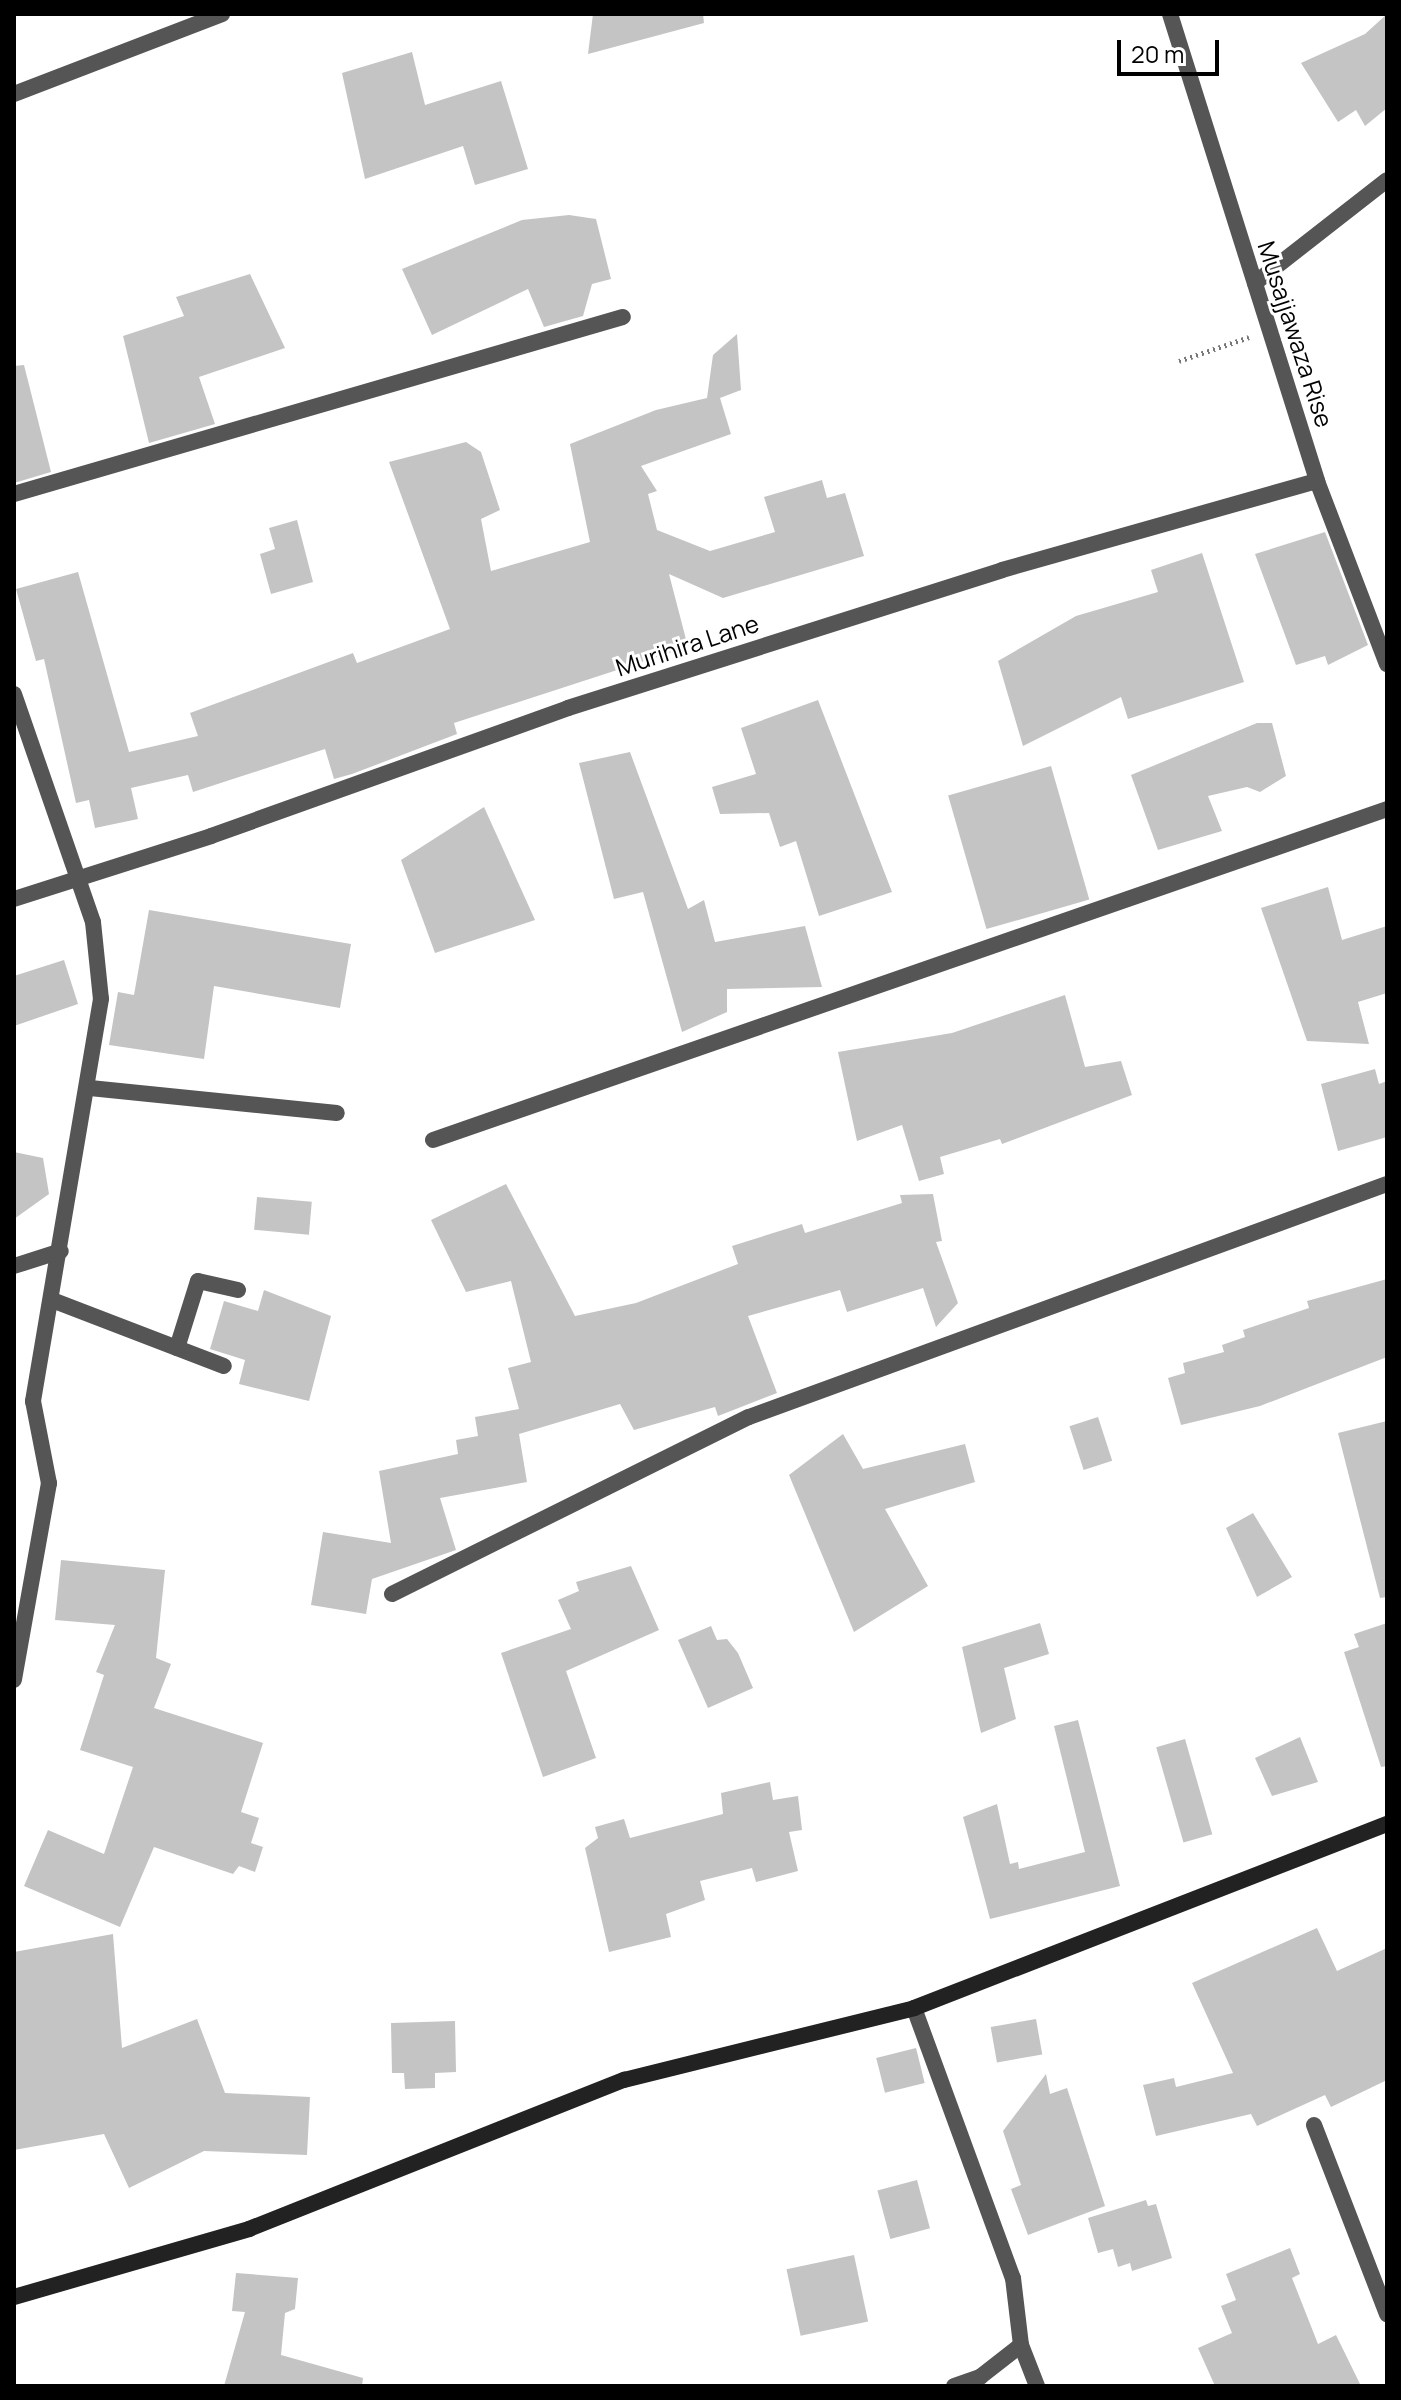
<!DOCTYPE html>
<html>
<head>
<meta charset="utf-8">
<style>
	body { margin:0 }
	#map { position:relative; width:1401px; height:2400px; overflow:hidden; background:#fff; font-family:Manrope,sans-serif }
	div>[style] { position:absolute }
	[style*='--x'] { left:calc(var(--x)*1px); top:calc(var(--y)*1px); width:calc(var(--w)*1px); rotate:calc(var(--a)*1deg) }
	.building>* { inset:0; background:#c4c4c4; transform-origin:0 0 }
	.path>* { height:5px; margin-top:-2.5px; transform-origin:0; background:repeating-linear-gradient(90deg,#777 0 2px,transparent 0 6px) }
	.street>* { height:16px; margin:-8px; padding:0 8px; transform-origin:8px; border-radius:8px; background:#555 }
	.secondary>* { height:16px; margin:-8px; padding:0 8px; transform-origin:8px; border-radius:8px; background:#222 }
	span { translate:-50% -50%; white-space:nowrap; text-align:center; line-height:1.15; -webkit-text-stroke:6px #fff; paint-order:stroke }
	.street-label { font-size:24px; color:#000 }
	.frame { position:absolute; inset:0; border:16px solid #000; pointer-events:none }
	.scale { position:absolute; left:1117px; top:40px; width:102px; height:36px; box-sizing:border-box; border:4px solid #000; border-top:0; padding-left:10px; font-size:24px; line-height:28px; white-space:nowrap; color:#000; -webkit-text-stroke:6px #fff; paint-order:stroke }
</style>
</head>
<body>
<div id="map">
	<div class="building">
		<div style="clip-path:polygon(593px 14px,703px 14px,704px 23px,588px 54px)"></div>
		<div style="clip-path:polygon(1387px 14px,1387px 108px,1365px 126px,1356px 110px,1338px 122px,1301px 63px,1365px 34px)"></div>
		<div style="clip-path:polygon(412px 52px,425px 105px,501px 81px,528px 169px,475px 185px,463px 146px,365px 179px,342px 73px)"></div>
		<div style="clip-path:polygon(569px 215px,596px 219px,611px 279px,592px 284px,583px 316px,544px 327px,528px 289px,432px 335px,402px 269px,522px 220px)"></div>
		<div style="clip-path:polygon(250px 274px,285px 348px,199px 377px,215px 424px,149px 443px,123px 336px,184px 316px,176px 297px)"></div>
		<div style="clip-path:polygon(737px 334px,741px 390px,720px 398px,731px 434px,641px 466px,657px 491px,648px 494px,657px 530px,710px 551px,775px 532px,764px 497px,822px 480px,827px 498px,845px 493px,864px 556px,723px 598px,669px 574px,688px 647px,454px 723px,457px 734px,352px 774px,334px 779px,325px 749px,193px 792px,188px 775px,131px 788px,138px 819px,95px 828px,89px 800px,76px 803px,44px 659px,36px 661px,16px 589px,78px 572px,129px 752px,198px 736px,190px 713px,353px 653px,357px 663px,450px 629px,389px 462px,466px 442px,481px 452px,500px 510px,481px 519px,491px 571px,590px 542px,570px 444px,656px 410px,707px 398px,713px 355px)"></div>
		<div style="clip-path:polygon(24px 365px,51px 472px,14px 483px,14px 366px)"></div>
		<div style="clip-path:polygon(297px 520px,313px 582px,271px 594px,260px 554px,275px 549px,269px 528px)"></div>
		<div style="clip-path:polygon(1325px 532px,1368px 645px,1328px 665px,1325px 656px,1296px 665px,1255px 554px)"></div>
		<div style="clip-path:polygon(1202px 553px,1244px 682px,1128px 719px,1121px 697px,1023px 746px,998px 661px,1076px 616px,1158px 592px,1151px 570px)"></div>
		<div style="clip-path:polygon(818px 700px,892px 892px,819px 916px,796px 841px,780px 847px,769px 813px,720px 814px,712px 787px,756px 774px,741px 728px)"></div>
		<div style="clip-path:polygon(1257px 723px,1272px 723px,1286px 776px,1260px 792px,1247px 787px,1208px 796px,1222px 831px,1158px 850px,1131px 775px)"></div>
		<div style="clip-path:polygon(630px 752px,688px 909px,704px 900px,715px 942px,805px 926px,822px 987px,727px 989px,727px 1012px,682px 1032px,643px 892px,614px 899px,579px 763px)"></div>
		<div style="left:1051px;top:766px;width:139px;height:107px;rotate:74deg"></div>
		<div style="clip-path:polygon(484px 807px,535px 920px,435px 953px,401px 860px)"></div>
		<div style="clip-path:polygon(1328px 887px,1342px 940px,1387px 926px,1387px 993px,1358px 1002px,1369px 1044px,1307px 1041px,1261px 908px)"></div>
		<div style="clip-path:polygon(149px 910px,351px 944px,340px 1008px,214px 986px,204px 1059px,109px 1045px,118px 992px,134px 995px)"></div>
		<div style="clip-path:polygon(64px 960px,78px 1004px,14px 1026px,14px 976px)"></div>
		<div style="clip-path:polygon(1065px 995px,1085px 1067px,1121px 1061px,1132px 1095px,1002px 1144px,1000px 1139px,940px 1157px,944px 1174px,919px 1181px,902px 1125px,857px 1141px,838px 1052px,952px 1033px)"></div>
		<div style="clip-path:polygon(1375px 1069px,1379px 1084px,1387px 1081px,1387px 1137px,1338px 1151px,1321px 1084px)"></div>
		<div style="clip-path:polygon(14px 1152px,43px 1158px,49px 1194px,14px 1219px)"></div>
		<div style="clip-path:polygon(506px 1184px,575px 1316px,636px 1303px,738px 1264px,732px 1246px,802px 1224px,805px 1233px,902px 1203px,900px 1195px,933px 1194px,942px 1241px,936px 1242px,958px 1303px,936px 1327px,923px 1288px,847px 1312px,840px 1290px,748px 1316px,777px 1393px,718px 1416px,715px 1407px,634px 1430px,620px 1404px,519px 1434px,527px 1482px,440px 1498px,456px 1550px,372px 1579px,366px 1614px,311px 1605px,323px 1532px,391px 1543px,379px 1471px,458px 1454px,456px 1440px,478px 1436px,475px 1417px,519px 1409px,508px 1368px,531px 1362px,511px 1281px,466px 1292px,431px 1220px)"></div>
		<div style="left:257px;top:1197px;width:55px;height:33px;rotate:5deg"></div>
		<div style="clip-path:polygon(1387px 1279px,1387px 1357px,1260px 1406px,1181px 1425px,1168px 1378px,1185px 1373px,1183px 1363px,1224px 1352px,1222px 1345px,1245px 1337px,1243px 1330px,1309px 1308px,1307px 1301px)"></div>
		<div style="clip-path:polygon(264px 1290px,331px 1316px,309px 1401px,239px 1384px,245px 1360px,210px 1349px,224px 1301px,258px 1311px)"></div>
		<div style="left:1098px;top:1417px;width:46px;height:30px;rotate:72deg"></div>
		<div style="clip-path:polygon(1387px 1421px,1387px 1597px,1380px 1598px,1338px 1433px)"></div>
		<div style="clip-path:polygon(843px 1434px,863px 1469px,965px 1444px,975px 1482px,885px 1509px,928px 1586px,854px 1632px,789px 1475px)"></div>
		<div style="clip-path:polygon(1253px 1513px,1292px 1577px,1257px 1597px,1226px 1528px)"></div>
		<div style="clip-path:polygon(61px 1560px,165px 1570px,156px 1658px,171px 1664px,154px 1708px,263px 1743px,241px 1812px,259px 1818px,251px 1843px,263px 1847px,255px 1872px,239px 1866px,233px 1874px,154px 1847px,120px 1927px,24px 1886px,48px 1830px,104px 1854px,133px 1767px,80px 1750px,104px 1675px,96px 1672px,115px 1625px,55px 1620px)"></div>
		<div style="clip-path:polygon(631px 1566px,659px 1630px,566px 1671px,596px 1758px,543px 1777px,501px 1653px,571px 1629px,558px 1600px,579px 1591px,576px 1582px)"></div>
		<div style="clip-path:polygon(1040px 1623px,1049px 1654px,1004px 1668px,1016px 1719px,981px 1733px,962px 1647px)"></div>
		<div style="clip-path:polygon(1387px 1623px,1387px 1766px,1381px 1767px,1344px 1652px,1359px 1647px,1354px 1634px)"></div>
		<div style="clip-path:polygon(711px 1626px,717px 1640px,727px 1639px,738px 1653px,753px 1688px,708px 1708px,678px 1640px)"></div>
		<div style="clip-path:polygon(1078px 1720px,1120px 1886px,990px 1919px,963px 1817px,997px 1804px,1010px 1864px,1018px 1862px,1019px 1869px,1085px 1852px,1054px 1726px)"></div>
		<div style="clip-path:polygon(1300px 1737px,1318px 1782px,1272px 1796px,1255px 1758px)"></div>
		<div style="left:1185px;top:1739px;width:99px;height:30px;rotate:74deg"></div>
		<div style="clip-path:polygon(770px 1782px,773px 1800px,798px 1796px,802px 1830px,789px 1832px,798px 1871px,756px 1882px,752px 1868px,700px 1881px,705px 1900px,666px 1914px,671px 1937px,609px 1952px,585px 1848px,598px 1838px,595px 1827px,624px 1819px,630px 1838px,723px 1814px,721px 1793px)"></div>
		<div style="clip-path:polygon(1317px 1928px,1337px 1971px,1387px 1948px,1387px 2080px,1331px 2107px,1325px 2095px,1257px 2126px,1251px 2114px,1156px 2136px,1143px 2085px,1174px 2078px,1176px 2087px,1233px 2073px,1192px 1983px)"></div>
		<div style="clip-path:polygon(113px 1934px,122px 2048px,197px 2019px,225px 2093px,310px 2097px,307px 2155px,204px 2151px,129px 2188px,104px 2134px,14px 2150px,14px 1952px)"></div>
		<div style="left:1036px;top:2019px;width:36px;height:46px;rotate:80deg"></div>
		<div style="clip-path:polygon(455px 2021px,456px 2072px,435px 2073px,435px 2088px,405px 2089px,404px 2073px,392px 2073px,391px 2023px)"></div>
		<div style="left:916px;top:2048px;width:36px;height:41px;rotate:76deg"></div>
		<div style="clip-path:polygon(1046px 2074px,1050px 2094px,1067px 2088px,1105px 2206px,1028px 2235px,1011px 2189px,1021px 2185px,1003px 2131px)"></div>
		<div style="left:917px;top:2180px;width:50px;height:41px;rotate:75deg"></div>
		<div style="clip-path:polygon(1146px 2200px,1148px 2206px,1156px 2204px,1172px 2258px,1132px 2271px,1130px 2263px,1118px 2267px,1113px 2249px,1098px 2253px,1088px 2218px)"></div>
		<div style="clip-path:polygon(1290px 2248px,1300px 2274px,1292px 2278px,1318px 2344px,1336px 2335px,1361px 2386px,1215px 2386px,1198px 2348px,1232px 2333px,1221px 2306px,1236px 2300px,1226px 2274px)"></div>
		<div style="left:854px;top:2255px;width:68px;height:69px;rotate:78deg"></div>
		<div style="clip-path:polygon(236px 2273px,298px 2278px,295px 2309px,285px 2313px,281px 2355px,363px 2378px,362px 2386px,224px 2386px,245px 2312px,232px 2311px)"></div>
	</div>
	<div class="path">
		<div style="--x:1179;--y:361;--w:74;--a:-18.9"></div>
	</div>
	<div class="street">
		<div style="--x:1170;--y:14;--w:490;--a:72.5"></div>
		<div style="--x:1317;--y:481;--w:196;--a:69.1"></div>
		<div style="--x:14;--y:94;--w:223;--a:-21"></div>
		<div style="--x:1255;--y:283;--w:167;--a:-38"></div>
		<div style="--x:14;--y:494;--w:634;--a:-16.21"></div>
		<div style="--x:14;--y:694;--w:241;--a:70.9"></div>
		<div style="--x:93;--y:922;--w:77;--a:84.1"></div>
		<div style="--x:101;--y:999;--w:408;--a:99.6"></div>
		<div style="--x:33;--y:1401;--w:84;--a:79"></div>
		<div style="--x:49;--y:1483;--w:200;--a:100.1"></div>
		<div style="--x:14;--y:899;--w:207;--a:-17.7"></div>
		<div style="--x:211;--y:836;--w:379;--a:-19.7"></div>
		<div style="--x:568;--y:708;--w:455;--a:-17.6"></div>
		<div style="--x:1002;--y:570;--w:327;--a:-15.8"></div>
		<div style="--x:90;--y:1088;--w:248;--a:5.8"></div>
		<div style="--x:433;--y:1140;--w:1010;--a:-19.13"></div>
		<div style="--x:14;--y:1266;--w:49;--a:-17.7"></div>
		<div style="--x:52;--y:1300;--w:184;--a:21"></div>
		<div style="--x:177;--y:1348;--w:70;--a:-72.6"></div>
		<div style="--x:198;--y:1281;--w:41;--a:12.7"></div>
		<div style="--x:392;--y:1594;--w:398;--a:-26.4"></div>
		<div style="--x:749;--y:1417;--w:679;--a:-20.06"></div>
		<div style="--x:914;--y:2008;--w:288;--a:69.9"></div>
		<div style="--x:1013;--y:2278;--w:67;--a:83.2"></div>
		<div style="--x:1021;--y:2345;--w:44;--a:68.7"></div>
		<div style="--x:1314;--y:2125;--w:203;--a:68.9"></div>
		<div style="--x:954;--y:2386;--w:28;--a:-19"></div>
		<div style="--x:980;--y:2377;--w:52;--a:-38"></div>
	</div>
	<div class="secondary">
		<div style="--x:14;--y:2297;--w:245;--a:-16.1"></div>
		<div style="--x:249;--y:2229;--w:404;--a:-21.7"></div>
		<div style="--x:624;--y:2080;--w:299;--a:-13.9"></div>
		<div style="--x:914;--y:2008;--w:508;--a:-21.26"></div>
	</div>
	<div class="street-label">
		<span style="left:1296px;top:334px;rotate:72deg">Musajjawaza Rise</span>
		<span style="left:687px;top:645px;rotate:-18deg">Murihira Lane</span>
	</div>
	<div class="frame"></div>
	<div class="scale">20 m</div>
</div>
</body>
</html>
